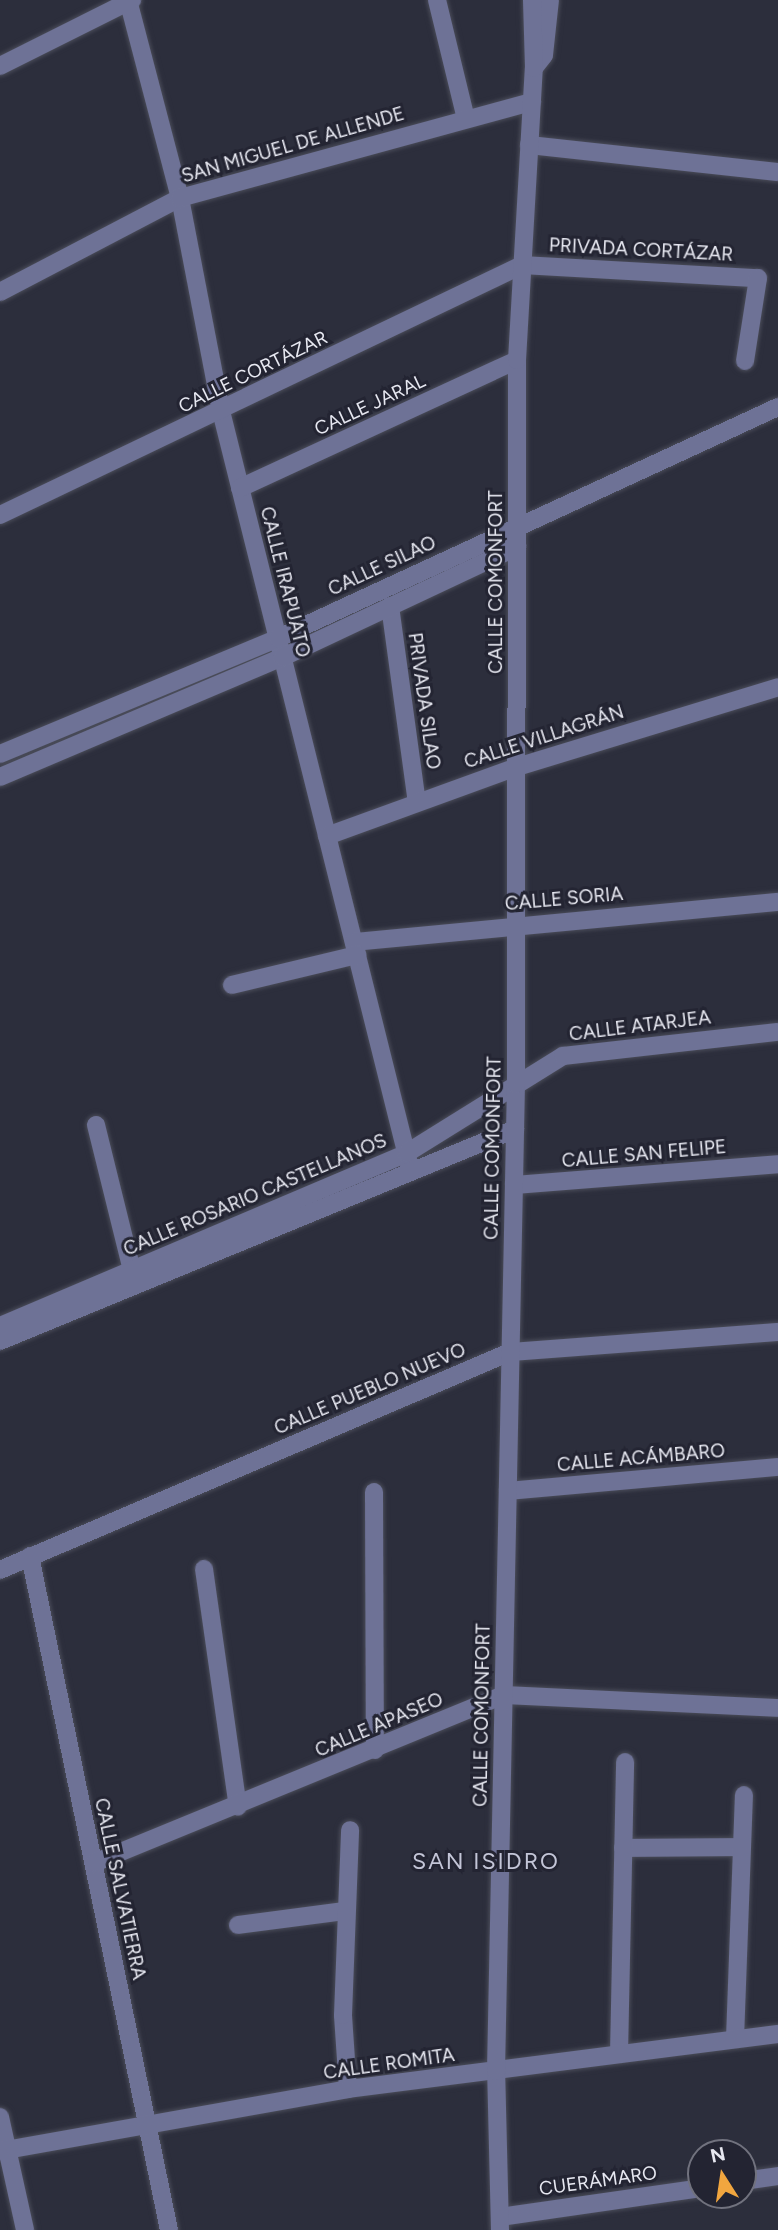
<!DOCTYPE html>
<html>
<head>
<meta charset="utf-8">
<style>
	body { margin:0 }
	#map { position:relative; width:778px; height:2230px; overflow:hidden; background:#2c2e3c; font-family:Figtree,sans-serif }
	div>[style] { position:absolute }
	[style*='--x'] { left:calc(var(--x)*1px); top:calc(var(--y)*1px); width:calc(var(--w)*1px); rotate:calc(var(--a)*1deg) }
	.roads { filter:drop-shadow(0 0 2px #4a4c59) drop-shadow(0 0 2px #4a4c59) }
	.minor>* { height:18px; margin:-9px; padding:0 9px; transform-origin:9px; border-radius:9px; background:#6e7296 }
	span { translate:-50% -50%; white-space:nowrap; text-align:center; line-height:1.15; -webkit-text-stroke:6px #232432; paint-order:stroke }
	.street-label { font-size:19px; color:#e7e8f1 }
	.quarter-label { font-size:23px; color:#c3c5d7; letter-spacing:2px }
	.north { position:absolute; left:687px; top:2139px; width:70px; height:70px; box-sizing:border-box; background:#232432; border:2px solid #71727e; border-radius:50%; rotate:348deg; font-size:19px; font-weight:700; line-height:28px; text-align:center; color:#e7e8f1 }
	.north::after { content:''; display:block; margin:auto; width:24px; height:32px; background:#f1a63f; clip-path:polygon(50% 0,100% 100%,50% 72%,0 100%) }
</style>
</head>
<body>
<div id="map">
	<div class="roads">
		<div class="minor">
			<div style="--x:128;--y:0;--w:205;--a:75.3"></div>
			<div style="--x:180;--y:198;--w:217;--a:79.1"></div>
			<div style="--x:221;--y:411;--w:784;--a:75.98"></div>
			<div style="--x:437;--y:0;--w:122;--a:76.3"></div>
			<div style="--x:0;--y:66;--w:148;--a:-26.6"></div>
			<div style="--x:534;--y:68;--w:16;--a:-52"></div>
			<div style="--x:544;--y:55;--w:55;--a:-83.8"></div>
			<div style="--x:529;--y:145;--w:250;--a:6.2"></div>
			<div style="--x:0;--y:292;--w:203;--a:-27.6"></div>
			<div style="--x:180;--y:198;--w:365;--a:-15.3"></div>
			<div style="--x:240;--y:488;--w:305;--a:-24.8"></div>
			<div style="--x:0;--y:515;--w:579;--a:-25.59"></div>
			<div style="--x:522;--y:265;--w:236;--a:3.2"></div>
			<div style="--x:758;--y:278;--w:84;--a:98.9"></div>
			<div style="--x:390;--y:606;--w:198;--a:82.2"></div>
			<div style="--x:0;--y:754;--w:301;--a:-22.6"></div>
			<div style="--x:278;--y:638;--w:551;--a:-24.8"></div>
			<div style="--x:0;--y:777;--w:307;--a:-23"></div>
			<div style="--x:283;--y:657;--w:259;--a:-25.2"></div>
			<div style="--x:327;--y:836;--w:202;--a:-20"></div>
			<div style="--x:517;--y:767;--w:273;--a:-17"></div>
			<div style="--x:354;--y:942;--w:426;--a:-5.4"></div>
			<div style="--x:232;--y:985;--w:129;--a:-13.5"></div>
			<div style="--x:96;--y:1125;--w:149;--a:76.1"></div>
			<div style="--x:514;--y:1185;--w:265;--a:-4.5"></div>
			<div style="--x:0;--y:1326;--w:442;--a:-23"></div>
			<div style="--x:407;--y:1153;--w:184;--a:-31.9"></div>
			<div style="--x:563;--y:1056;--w:216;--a:-6.4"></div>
			<div style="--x:0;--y:1341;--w:557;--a:-22.37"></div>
			<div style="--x:508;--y:1491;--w:271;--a:-5.1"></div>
			<div style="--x:374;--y:1492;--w:258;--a:89.8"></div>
			<div style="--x:30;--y:1556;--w:688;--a:78.35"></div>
			<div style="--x:204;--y:1569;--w:240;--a:81.9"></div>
			<div style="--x:0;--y:1570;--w:555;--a:-23.14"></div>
			<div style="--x:510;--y:1352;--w:269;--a:-4.3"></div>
			<div style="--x:623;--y:1848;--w:119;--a:-0.5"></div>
			<div style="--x:94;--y:1863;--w:442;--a:-22.3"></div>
			<div style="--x:503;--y:1695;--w:275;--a:2.7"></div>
			<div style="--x:238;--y:1925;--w:108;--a:-7.5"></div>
			<div style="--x:735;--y:2039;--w:244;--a:-87.9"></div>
			<div style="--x:619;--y:2054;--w:292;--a:-88.8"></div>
			<div style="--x:348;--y:2089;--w:74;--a:-93.9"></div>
			<div style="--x:343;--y:2015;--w:185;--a:-87.8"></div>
			<div style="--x:0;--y:2117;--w:116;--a:77.5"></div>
			<div style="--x:0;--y:2151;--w:353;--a:-10.1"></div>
			<div style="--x:348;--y:2089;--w:434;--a:-7.3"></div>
			<div style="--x:743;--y:2181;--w:35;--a:-8"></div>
			<div style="--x:500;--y:2217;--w:203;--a:-8.2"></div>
			<div style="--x:500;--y:2230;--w:159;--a:-91.4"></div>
			<div style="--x:496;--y:2071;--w:987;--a:-88.84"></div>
			<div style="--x:516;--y:1084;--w:724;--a:-89.92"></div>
			<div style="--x:517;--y:360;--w:292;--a:-86.7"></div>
			<div style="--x:534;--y:68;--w:68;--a:-91.7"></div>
		</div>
	</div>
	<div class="street-label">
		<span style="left:293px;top:145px;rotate:-16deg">SAN MIGUEL DE ALLENDE</span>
		<span style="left:641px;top:250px;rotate:3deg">PRIVADA CORTÁZAR</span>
		<span style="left:253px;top:372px;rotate:-26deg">CALLE CORTÁZAR</span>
		<span style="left:370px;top:405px;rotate:-25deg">CALLE JARAL</span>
		<span style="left:382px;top:566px;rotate:-25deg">CALLE SILAO</span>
		<span style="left:285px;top:582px;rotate:76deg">CALLE IRAPUATO</span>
		<span style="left:496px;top:582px;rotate:-90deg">CALLE COMONFORT</span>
		<span style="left:424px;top:701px;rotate:82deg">PRIVADA SILAO</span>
		<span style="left:544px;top:737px;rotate:-18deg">CALLE VILLAGRÁN</span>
		<span style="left:564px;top:899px;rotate:-5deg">CALLE SORIA</span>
		<span style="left:640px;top:1026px;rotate:-7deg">CALLE ATARJEA</span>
		<span style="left:493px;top:1148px;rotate:-89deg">CALLE COMONFORT</span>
		<span style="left:644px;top:1154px;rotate:-5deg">CALLE SAN FELIPE</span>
		<span style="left:255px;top:1195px;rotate:-23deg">CALLE ROSARIO CASTELLANOS</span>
		<span style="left:370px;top:1389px;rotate:-23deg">CALLE PUEBLO NUEVO</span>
		<span style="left:641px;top:1458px;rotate:-5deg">CALLE ACÁMBARO</span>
		<span style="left:482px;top:1715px;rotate:-89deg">CALLE COMONFORT</span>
		<span style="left:379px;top:1725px;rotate:-23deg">CALLE APASEO</span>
		<span style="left:120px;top:1889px;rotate:78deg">CALLE SALVATIERRA</span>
		<span style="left:389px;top:2064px;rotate:-8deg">CALLE ROMITA</span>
		<span style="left:598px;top:2181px;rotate:-8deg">CUERÁMARO</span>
	</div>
	<div class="quarter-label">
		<span style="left:486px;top:1861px">SAN ISIDRO</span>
	</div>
	<div class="north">N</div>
</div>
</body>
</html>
